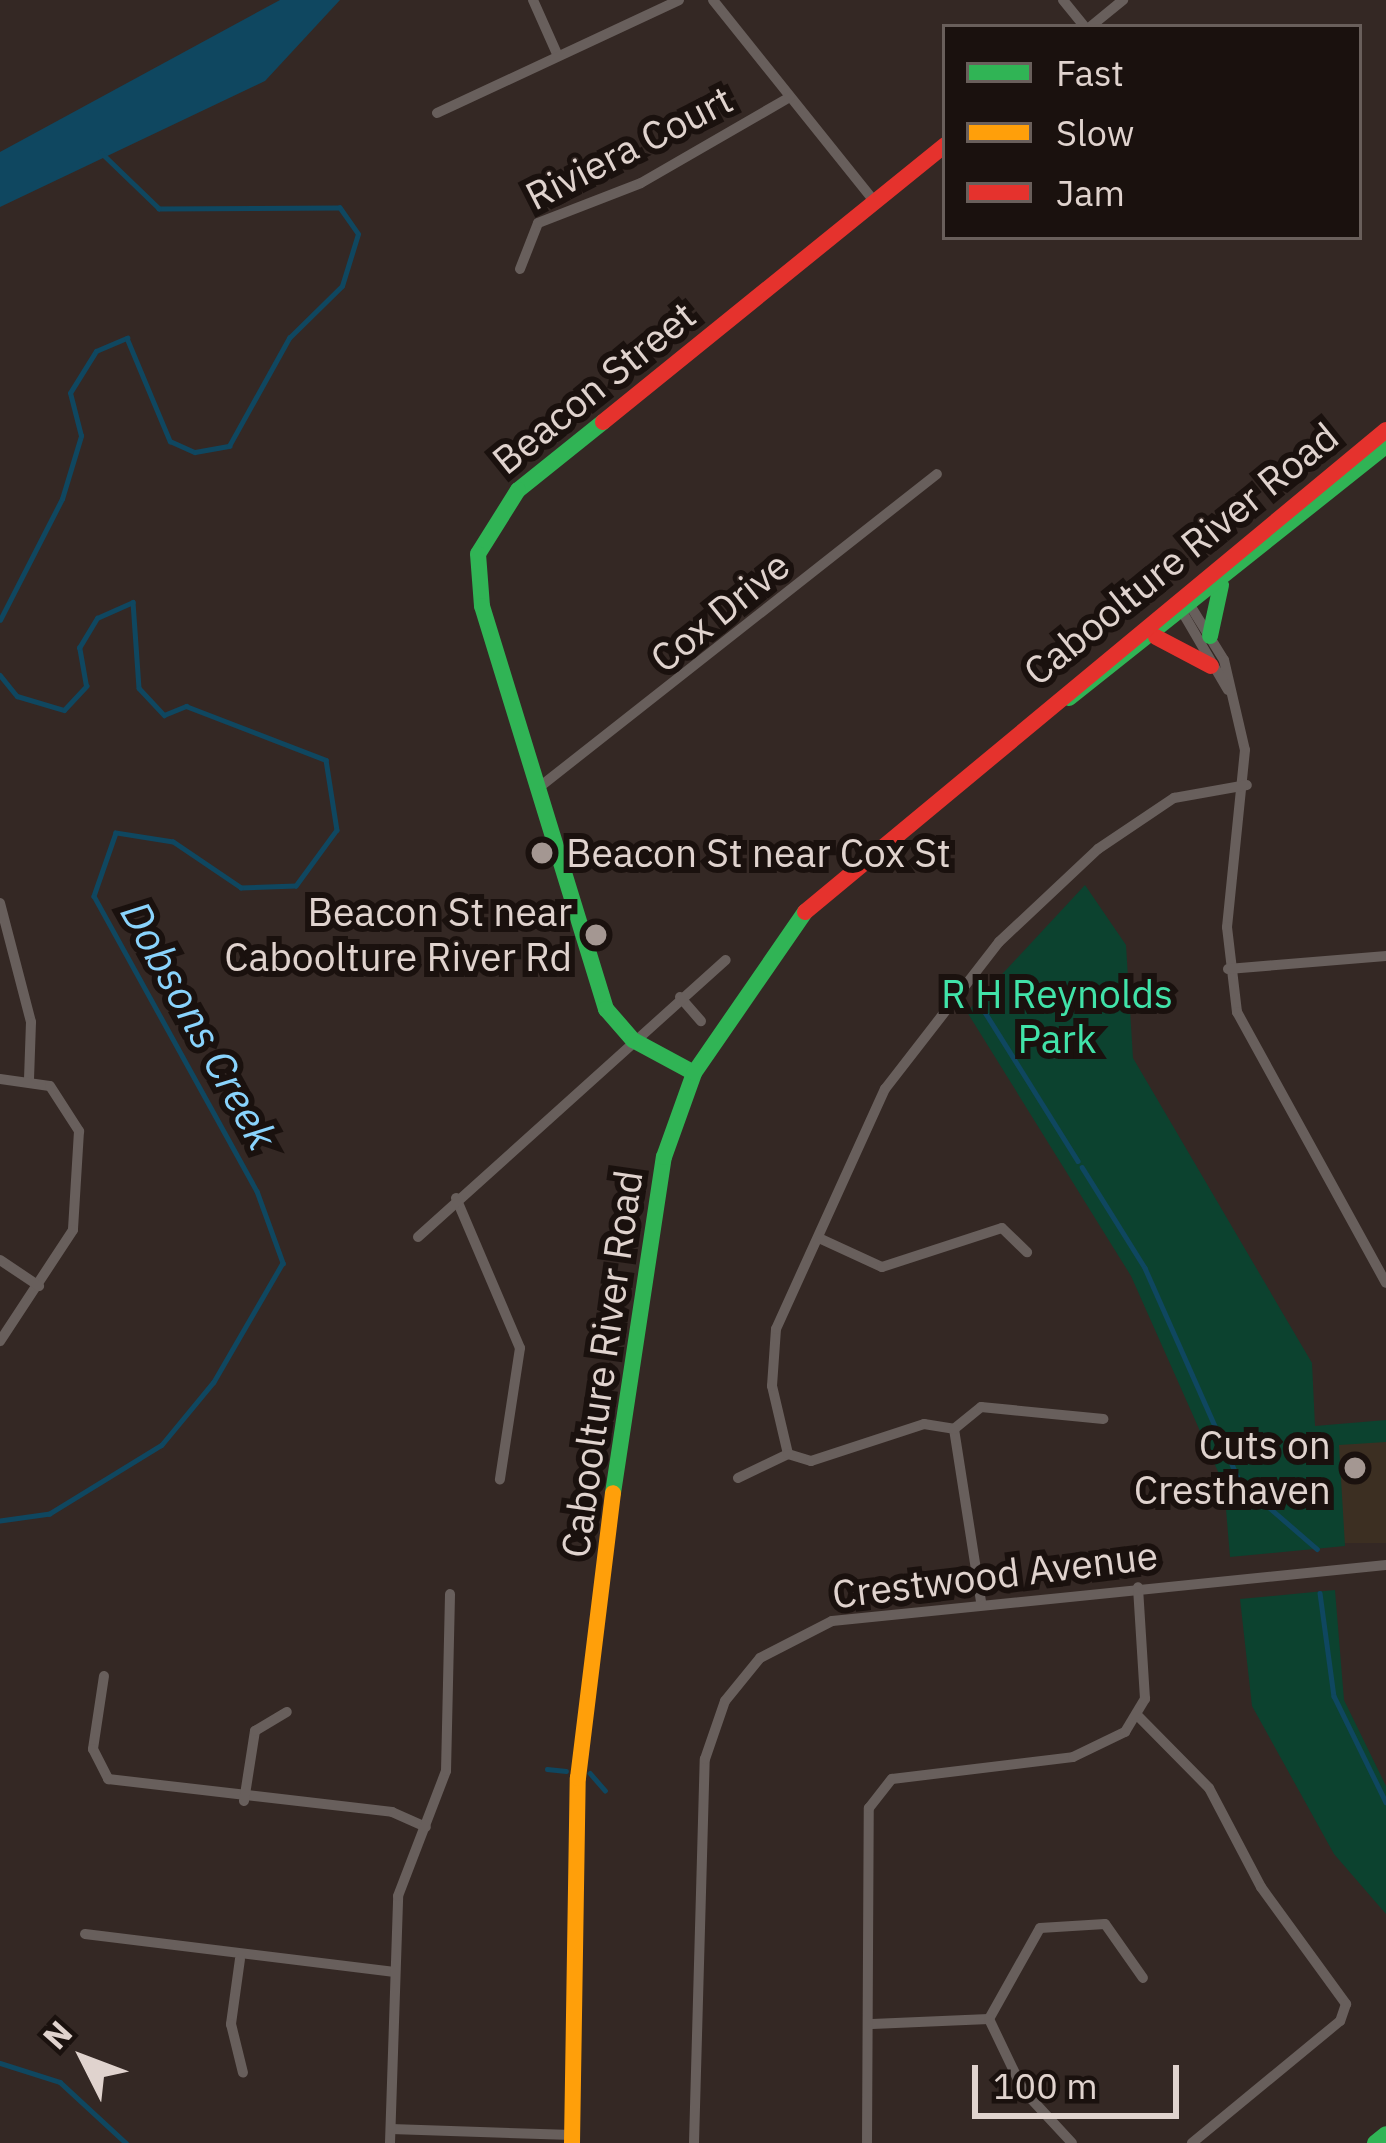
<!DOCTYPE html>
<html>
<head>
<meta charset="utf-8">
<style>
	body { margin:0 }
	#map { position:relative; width:1386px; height:2143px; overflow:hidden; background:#342824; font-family:"IBM Plex Sans",sans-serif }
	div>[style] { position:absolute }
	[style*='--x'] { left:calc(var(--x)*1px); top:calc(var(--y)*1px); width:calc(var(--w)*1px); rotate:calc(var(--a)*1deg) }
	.commercial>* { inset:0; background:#3c2f22; transform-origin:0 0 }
	.green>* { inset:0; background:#0c422f }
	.water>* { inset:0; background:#0f4760 }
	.stream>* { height:4.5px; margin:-2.25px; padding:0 2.25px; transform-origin:2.25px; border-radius:2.25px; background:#0f4760 }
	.street>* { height:10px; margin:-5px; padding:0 5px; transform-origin:5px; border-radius:5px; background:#685f5c }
	.fast>* { height:16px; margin:-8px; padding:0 8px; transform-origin:8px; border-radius:8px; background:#30b455 }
	.slow>* { height:16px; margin:-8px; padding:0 8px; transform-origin:8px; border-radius:8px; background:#ff9f0a }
	.jam>* { height:16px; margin:-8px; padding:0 8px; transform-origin:8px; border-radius:8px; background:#e5322d }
	.dots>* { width:33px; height:33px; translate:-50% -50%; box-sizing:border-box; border:6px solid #1a110e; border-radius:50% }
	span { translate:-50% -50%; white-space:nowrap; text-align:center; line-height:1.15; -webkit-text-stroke:12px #1a110e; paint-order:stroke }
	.street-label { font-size:39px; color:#e0d3ce }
	.poi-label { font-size:39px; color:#e0d3ce }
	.left { translate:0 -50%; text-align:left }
	.right { translate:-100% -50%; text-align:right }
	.park-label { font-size:39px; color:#41e3a9 }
	.water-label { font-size:42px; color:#89d3fc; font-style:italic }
	.legend { position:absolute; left:942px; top:24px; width:420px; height:216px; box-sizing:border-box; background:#1a110e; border:3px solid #695f5b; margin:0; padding:15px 21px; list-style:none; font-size:36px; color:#e0d3ce }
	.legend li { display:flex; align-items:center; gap:24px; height:60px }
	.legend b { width:60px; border:3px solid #695f5b }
	.north { position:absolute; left:24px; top:1999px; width:120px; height:120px; -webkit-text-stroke:9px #1a110e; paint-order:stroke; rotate:312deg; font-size:33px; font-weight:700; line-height:48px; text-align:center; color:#e0d3ce }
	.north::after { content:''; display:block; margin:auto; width:42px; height:54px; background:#e0d3ce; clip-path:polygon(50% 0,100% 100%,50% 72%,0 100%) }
	.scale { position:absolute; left:972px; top:2065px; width:207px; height:54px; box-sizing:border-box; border:6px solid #e0d3ce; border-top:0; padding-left:15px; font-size:36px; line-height:42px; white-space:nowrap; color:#e0d3ce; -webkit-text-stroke:9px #1a110e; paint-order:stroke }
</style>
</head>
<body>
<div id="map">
	<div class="commercial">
		<div style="left:1386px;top:1442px;width:101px;height:47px;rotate:90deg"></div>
	</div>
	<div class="green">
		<div style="clip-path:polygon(1085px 885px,1126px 945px,1133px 1058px,1312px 1363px,1315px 1426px,1386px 1420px,1386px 1442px,1339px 1445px,1345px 1546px,1230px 1557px,1224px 1485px,1131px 1276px,967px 1012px)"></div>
		<div style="clip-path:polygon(1335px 1590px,1344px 1700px,1386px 1786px,1386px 1914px,1334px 1854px,1252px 1706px,1240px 1599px)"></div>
	</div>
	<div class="water">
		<div style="clip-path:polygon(280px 0,340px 0,265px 81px,0 207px,0 152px)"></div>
	</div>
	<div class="stream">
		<div style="--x:0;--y:620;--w:136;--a:-62.9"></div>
		<div style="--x:62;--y:499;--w:66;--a:-73.2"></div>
		<div style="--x:81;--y:436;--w:44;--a:-104.3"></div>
		<div style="--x:70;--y:393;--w:49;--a:-58.2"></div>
		<div style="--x:96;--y:351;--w:34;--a:-23"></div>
		<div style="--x:127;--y:338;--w:112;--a:67.3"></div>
		<div style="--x:170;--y:441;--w:27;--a:24"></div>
		<div style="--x:195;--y:452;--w:35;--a:-10"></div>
		<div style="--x:229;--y:446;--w:124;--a:-60.9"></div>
		<div style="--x:289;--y:338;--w:74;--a:-44.5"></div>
		<div style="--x:342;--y:286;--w:54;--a:-72.9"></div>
		<div style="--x:358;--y:234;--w:32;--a:-125"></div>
		<div style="--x:340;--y:208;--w:181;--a:179.7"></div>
		<div style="--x:159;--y:209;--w:81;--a:-136"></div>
		<div style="--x:0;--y:675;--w:27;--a:51"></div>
		<div style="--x:17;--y:696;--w:49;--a:16.6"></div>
		<div style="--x:64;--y:710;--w:33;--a:-47"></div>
		<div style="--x:86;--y:686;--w:39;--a:-100"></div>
		<div style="--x:79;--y:648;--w:35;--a:-59"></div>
		<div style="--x:97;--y:618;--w:39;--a:-24"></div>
		<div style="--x:133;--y:602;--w:86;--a:86"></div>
		<div style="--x:139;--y:688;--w:37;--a:47"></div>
		<div style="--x:164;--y:715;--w:24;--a:-22"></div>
		<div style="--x:186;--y:706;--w:150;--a:21.1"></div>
		<div style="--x:326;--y:760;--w:71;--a:81.1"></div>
		<div style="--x:337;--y:830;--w:69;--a:126.2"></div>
		<div style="--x:296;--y:886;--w:55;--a:177.9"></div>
		<div style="--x:241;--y:888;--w:82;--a:-145.9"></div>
		<div style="--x:173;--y:842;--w:58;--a:-171"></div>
		<div style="--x:116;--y:833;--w:67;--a:109.2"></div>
		<div style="--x:94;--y:896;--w:337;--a:61.1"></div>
		<div style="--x:257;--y:1191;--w:77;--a:70.1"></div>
		<div style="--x:283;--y:1263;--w:138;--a:120.1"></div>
		<div style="--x:214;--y:1382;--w:82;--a:129.5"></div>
		<div style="--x:162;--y:1445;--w:132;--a:148.4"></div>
		<div style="--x:50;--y:1514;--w:50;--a:172"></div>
		<div style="--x:983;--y:1009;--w:179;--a:58"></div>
		<div style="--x:1082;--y:1167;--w:119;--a:58"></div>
		<div style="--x:1145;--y:1268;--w:234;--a:66.1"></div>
		<div style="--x:1240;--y:1482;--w:102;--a:41"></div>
		<div style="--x:1320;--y:1593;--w:104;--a:82.3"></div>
		<div style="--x:1334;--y:1696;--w:118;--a:63.9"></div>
		<div style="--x:547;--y:1769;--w:19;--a:6"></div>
		<div style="--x:590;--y:1773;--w:23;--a:49"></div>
		<div style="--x:0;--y:2063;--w:63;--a:17.6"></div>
		<div style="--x:60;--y:2082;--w:90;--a:42.7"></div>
	</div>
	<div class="street">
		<div style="--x:533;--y:0;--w:59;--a:66"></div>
		<div style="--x:713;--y:0;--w:259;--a:51.3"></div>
		<div style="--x:1063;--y:0;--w:35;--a:51"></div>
		<div style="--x:1090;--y:27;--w:43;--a:-39.3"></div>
		<div style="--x:437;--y:113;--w:267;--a:-25"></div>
		<div style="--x:520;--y:269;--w:49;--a:-68.6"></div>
		<div style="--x:538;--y:223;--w:110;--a:-21.2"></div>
		<div style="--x:641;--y:183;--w:172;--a:-30"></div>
		<div style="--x:1188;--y:602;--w:68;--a:58.2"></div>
		<div style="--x:1224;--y:660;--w:92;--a:76.9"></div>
		<div style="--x:1245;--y:750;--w:178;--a:95.8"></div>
		<div style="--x:1227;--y:927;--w:86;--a:83.3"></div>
		<div style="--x:1237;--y:1012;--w:309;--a:61.2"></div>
		<div style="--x:1180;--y:608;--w:95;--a:59.7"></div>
		<div style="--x:537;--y:789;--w:509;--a:-38.22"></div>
		<div style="--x:0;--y:903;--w:123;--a:75.4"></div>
		<div style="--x:31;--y:1022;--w:58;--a:92"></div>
		<div style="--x:1228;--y:969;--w:159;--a:-4.7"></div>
		<div style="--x:680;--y:997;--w:32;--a:49"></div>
		<div style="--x:0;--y:1079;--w:50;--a:8"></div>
		<div style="--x:50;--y:1086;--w:54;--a:57.2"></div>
		<div style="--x:79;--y:1131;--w:99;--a:93.5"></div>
		<div style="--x:73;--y:1230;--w:133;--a:123.3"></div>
		<div style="--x:456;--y:1198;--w:163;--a:66.9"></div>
		<div style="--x:520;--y:1348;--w:133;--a:98.7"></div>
		<div style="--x:418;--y:1237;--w:414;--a:-42"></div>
		<div style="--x:821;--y:1239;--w:67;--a:24.7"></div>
		<div style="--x:882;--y:1267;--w:126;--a:-18"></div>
		<div style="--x:1002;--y:1228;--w:35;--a:44"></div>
		<div style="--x:0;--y:1260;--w:47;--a:33.7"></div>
		<div style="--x:954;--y:1429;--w:174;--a:81.1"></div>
		<div style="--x:788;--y:1454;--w:70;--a:-103.2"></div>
		<div style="--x:772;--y:1386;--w:57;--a:-86"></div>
		<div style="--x:776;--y:1329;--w:264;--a:-65.6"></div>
		<div style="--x:885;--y:1089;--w:186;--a:-52.2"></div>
		<div style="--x:999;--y:942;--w:136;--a:-43.2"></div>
		<div style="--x:1098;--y:849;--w:92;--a:-33.9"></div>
		<div style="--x:1174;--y:798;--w:74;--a:-10.1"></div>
		<div style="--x:738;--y:1478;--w:55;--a:-25.6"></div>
		<div style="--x:788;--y:1454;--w:24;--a:17"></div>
		<div style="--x:811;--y:1461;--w:119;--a:-18.1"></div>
		<div style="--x:924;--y:1424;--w:30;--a:9"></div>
		<div style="--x:954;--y:1429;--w:35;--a:-39"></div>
		<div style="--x:981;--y:1407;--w:123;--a:5.6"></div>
		<div style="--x:104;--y:1676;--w:74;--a:98.6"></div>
		<div style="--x:93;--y:1749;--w:34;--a:63"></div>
		<div style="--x:108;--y:1779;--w:286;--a:6.6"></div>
		<div style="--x:392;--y:1812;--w:37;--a:24"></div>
		<div style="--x:1138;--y:1716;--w:101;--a:45.4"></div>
		<div style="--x:1209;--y:1788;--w:112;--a:62.3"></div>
		<div style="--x:1261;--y:1887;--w:145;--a:54"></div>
		<div style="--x:1346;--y:2004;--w:18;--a:109"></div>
		<div style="--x:1340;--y:2021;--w:192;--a:140.5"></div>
		<div style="--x:244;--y:1801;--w:71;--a:-81.1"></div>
		<div style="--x:255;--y:1731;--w:37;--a:-31"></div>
		<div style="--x:85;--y:1934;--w:312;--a:7"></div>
		<div style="--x:240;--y:1959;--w:66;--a:97.9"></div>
		<div style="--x:231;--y:2024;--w:50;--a:76.2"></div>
		<div style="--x:989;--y:2019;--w:104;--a:-60.7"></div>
		<div style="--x:1040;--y:1928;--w:65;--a:-3.5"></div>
		<div style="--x:1105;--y:1924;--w:66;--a:54.9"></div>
		<div style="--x:872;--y:2024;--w:117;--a:-2.4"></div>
		<div style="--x:989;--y:2019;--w:79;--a:64.4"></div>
		<div style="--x:1023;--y:2090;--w:72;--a:47.2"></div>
		<div style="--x:391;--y:2129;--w:182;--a:1.9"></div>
		<div style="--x:390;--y:2143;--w:247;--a:-88.1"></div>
		<div style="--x:398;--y:1896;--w:134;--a:-69"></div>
		<div style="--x:446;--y:1771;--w:177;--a:-88.7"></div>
		<div style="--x:694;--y:2143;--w:384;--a:-88.4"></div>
		<div style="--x:705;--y:1759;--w:61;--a:-71"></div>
		<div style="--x:725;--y:1701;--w:55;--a:-50.9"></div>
		<div style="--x:760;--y:1658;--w:81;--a:-27.2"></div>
		<div style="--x:832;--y:1621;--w:557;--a:-5.77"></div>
		<div style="--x:867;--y:2143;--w:335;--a:-89.7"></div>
		<div style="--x:869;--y:1808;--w:37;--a:-52"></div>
		<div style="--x:892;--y:1779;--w:182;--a:-6.9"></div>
		<div style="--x:1073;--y:1757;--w:58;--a:-25.7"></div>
		<div style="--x:1125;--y:1732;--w:39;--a:-59"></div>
		<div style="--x:1145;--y:1699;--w:112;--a:-93.6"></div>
	</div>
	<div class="fast">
		<div style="--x:603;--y:422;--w:109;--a:141.3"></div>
		<div style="--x:518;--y:490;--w:75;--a:122"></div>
		<div style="--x:478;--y:554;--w:52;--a:85.6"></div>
		<div style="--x:482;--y:606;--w:422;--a:72.9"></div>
		<div style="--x:606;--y:1009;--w:41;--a:48.9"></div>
		<div style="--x:633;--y:1040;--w:69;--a:28.4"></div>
		<div style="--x:1210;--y:636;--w:52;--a:-77.8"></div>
		<div style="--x:1069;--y:698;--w:405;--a:-38.5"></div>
		<div style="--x:613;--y:1493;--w:340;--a:-81.4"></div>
		<div style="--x:664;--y:1157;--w:89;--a:-70.3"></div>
		<div style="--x:694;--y:1073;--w:196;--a:-55.4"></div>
		<div style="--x:1375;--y:2143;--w:14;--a:-39"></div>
	</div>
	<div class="slow">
		<div style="--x:572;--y:2143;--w:365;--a:-89.1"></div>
		<div style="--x:578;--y:1778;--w:287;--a:-83"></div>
	</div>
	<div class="jam">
		<div style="--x:603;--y:422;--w:440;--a:-39"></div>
		<div style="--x:1156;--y:637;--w:62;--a:27.8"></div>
		<div style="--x:805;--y:912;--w:755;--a:-39.68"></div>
	</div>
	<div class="dots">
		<div style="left:542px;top:853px;background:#a49792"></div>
		<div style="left:596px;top:935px;background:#a49792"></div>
		<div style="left:1355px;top:1468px;background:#a49792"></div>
	</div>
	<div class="street-label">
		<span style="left:629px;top:148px;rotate:-27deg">Riviera Court</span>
		<span style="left:594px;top:388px;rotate:-39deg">Beacon Street</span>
		<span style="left:1181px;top:554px;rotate:-39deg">Caboolture River Road</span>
		<span style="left:720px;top:612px;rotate:-39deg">Cox Drive</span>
		<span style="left:602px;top:1364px;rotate:-82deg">Caboolture River Road</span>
		<span style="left:995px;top:1575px;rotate:-7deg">Crestwood Avenue</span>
	</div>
	<div class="poi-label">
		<span class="left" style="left:566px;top:853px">Beacon St near Cox St</span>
		<span class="right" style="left:572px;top:935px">Beacon St near<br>Caboolture River Rd</span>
		<span class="right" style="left:1331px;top:1468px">Cuts on<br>Cresthaven</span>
	</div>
	<div class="park-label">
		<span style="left:1057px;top:1017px">R H Reynolds<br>Park</span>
	</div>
	<div class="water-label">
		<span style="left:199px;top:1025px;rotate:61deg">Dobsons Creek</span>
	</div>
	<ul class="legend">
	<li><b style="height:15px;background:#30b455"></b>Fast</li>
	<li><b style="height:15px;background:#ff9f0a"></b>Slow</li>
	<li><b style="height:15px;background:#e5322d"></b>Jam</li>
	</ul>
	<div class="north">N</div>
	<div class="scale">100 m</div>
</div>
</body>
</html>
